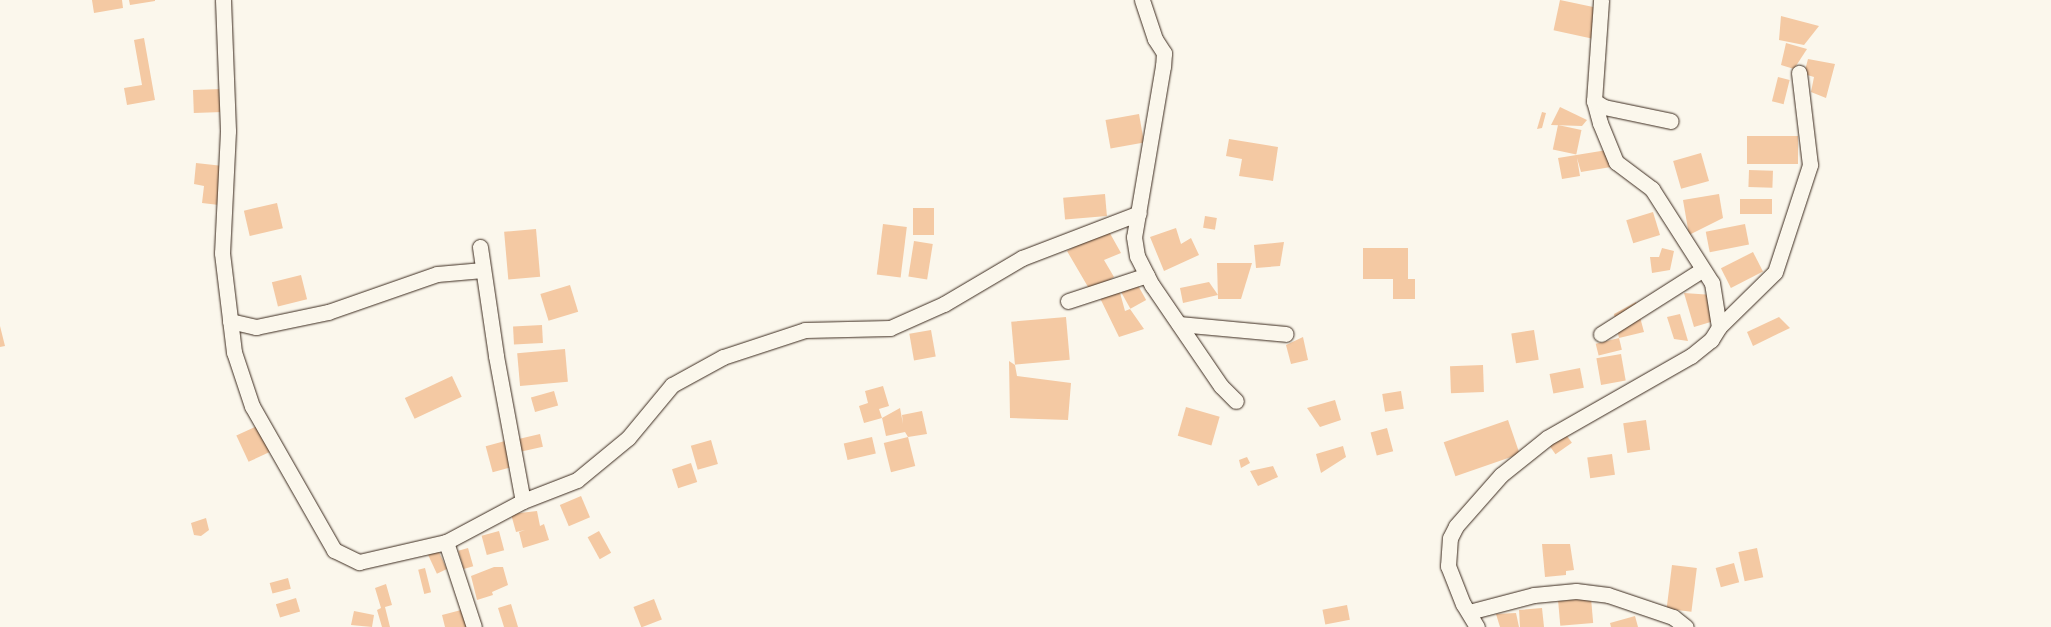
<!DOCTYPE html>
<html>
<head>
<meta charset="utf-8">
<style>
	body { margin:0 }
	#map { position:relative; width:2051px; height:627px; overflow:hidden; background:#fbf7ec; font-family:Mali,sans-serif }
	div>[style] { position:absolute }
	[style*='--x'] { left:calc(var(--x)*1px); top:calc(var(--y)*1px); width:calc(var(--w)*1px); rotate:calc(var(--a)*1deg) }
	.building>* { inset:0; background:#f4c9a3; transform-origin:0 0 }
	.roads { filter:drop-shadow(0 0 1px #3b2a1e) drop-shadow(0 0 1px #3b2a1e) }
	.street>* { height:15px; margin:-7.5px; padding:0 7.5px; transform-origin:7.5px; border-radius:7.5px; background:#fbf7ec }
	span { translate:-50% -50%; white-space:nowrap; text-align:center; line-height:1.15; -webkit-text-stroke:4.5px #fbf7ec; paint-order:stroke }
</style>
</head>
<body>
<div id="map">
	<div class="building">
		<div style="clip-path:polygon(92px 0,122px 0,123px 8px,94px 13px)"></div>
		<div style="clip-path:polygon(129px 0,155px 0,155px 1px,130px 5px)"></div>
		<div style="left:1560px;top:0;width:40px;height:31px;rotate:12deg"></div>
		<div style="clip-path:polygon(1781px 16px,1819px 26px,1804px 45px,1779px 40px)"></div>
		<div style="clip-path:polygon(144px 38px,155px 100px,127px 105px,124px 88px,142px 85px,134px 40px)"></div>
		<div style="clip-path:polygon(1786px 43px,1807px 49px,1794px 69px,1781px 65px)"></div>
		<div style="clip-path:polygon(1808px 59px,1835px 64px,1826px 98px,1811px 92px,1814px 77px,1804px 74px)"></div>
		<div style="left:1778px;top:77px;width:12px;height:25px;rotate:14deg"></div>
		<div style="left:222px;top:89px;width:23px;height:29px;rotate:88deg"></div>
		<div style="clip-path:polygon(1560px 107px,1587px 120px,1582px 126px,1551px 125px)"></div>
		<div style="clip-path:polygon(1542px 112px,1546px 113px,1542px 128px,1537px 129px)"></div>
		<div style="left:1139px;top:114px;width:29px;height:34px;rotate:80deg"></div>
		<div style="left:1558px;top:125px;width:24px;height:25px;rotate:12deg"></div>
		<div style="left:1798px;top:136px;width:28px;height:51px;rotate:90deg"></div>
		<div style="clip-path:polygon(1229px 139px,1278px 147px,1273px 181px,1239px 176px,1242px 159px,1226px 156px)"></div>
		<div style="clip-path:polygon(1607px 150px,1611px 167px,1581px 172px,1577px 158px,1580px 176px,1562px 179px,1558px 158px)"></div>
		<div style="left:1701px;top:153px;width:29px;height:29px;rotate:74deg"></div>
		<div style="clip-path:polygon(196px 163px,223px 166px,219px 205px,202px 203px,204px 186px,194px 184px)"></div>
		<div style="left:1749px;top:170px;width:24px;height:17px;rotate:2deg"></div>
		<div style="left:1105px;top:194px;width:22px;height:42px;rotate:85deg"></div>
		<div style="clip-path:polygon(1719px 194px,1723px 218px,1689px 235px,1683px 200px)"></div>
		<div style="left:1772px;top:199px;width:15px;height:32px;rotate:90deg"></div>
		<div style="left:277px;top:203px;width:26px;height:34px;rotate:77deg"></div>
		<div style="left:913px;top:208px;width:21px;height:27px"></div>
		<div style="left:1653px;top:212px;width:24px;height:28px;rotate:73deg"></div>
		<div style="left:1205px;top:216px;width:12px;height:12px;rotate:9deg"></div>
		<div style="left:883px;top:224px;width:24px;height:51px;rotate:7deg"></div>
		<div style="left:1745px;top:224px;width:21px;height:40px;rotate:79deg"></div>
		<div style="clip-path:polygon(1107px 228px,1121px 253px,1104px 260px,1114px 277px,1091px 292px,1067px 251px)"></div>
		<div style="clip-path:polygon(1176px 228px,1181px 244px,1191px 238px,1199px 255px,1164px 271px,1150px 237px)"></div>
		<div style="left:536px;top:229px;width:48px;height:32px;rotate:85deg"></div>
		<div style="left:914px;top:241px;width:19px;height:36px;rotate:9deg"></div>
		<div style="clip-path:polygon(1284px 242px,1280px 266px,1256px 268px,1254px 245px)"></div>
		<div style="clip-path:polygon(1363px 248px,1408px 248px,1408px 279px,1415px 279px,1415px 299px,1393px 299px,1393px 279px,1363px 279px)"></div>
		<div style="clip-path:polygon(1662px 248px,1674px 251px,1670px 270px,1652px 273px,1650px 257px,1659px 257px)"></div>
		<div style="left:1753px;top:252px;width:22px;height:36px;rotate:63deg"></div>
		<div style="clip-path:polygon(1217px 263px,1252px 263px,1241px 299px,1218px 299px)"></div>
		<div style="left:301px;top:275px;width:25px;height:30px;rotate:76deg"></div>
		<div style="left:1135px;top:280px;width:23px;height:18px;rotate:61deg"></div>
		<div style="clip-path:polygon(1209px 282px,1218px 295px,1183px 303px,1180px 288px)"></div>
		<div style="left:570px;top:285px;width:28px;height:31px;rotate:73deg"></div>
		<div style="clip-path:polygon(1119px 289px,1125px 311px,1130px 309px,1144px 329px,1119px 337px,1099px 296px)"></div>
		<div style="clip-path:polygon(1684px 293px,1713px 295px,1714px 321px,1694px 327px)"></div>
		<div style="clip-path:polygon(1636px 302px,1644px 332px,1619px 338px,1614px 314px)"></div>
		<div style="clip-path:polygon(1680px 314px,1688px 341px,1674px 339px,1667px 317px)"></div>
		<div style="left:1066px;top:317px;width:43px;height:55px;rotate:85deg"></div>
		<div style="clip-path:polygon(1779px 317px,1790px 328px,1753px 346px,1747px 332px)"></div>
		<div style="left:542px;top:325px;width:18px;height:29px;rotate:87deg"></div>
		<div style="clip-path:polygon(0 326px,5px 346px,0 347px)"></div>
		<div style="left:931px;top:330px;width:27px;height:22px;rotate:80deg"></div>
		<div style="left:1534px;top:330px;width:30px;height:23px;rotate:81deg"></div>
		<div style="clip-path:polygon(1303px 337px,1308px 360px,1291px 364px,1286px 345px)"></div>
		<div style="left:1619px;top:338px;width:12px;height:24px;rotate:76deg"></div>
		<div style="left:565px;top:349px;width:33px;height:48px;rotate:85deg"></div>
		<div style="left:1621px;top:354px;width:27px;height:25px;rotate:80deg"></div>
		<div style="clip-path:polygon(1009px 361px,1015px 365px,1017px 376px,1071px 383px,1068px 420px,1010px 418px)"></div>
		<div style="left:1483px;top:365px;width:27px;height:33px;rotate:88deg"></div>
		<div style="left:1580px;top:368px;width:20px;height:31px;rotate:79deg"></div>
		<div style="left:452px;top:376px;width:23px;height:52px;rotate:65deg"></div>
		<div style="clip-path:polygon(883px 386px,889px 406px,879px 409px,882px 418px,900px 408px,903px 424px,902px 415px,922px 411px,927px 434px,908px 437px,905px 432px,886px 436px,882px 418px,864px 423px,859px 406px,868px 403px,865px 391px)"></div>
		<div style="left:554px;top:391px;width:15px;height:24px;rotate:74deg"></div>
		<div style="left:1401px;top:391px;width:18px;height:19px;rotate:81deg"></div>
		<div style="clip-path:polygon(1335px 400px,1341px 420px,1320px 427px,1307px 408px)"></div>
		<div style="left:1186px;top:407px;width:35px;height:30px;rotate:16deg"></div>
		<div style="left:1508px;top:420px;width:36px;height:68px;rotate:71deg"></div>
		<div style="left:1646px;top:420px;width:30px;height:23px;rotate:82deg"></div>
		<div style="left:259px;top:425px;width:29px;height:25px;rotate:65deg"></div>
		<div style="left:1387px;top:428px;width:24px;height:17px;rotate:75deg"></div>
		<div style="left:1565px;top:433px;width:12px;height:20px;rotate:55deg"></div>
		<div style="left:540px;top:434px;width:13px;height:22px;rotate:77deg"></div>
		<div style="left:872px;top:437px;width:17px;height:29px;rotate:77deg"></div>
		<div style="left:908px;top:437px;width:30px;height:25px;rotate:76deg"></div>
		<div style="left:711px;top:440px;width:25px;height:21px;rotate:74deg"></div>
		<div style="left:505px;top:441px;width:27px;height:20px;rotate:75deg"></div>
		<div style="clip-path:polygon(1343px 446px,1346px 457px,1321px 473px,1316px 454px)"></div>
		<div style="left:1612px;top:454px;width:21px;height:25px;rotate:82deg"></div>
		<div style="clip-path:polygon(1247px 457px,1250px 463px,1241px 468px,1239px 460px)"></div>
		<div style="left:691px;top:463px;width:20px;height:20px;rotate:72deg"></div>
		<div style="clip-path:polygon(1273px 466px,1278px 477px,1258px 486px,1250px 471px)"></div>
		<div style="left:581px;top:496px;width:23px;height:23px;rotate:67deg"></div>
		<div style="clip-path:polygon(537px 511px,540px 526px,544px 524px,549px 540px,523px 548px,519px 532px,525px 530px,516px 532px,511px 514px)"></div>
		<div style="clip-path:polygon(206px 518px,209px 530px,201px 536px,194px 535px,191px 523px)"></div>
		<div style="left:499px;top:531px;width:20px;height:18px;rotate:75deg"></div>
		<div style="left:599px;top:531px;width:25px;height:13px;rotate:61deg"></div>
		<div style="clip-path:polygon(1542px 544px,1570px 544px,1574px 570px,1566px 571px,1566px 575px,1545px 577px)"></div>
		<div style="left:468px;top:548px;width:19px;height:10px;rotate:74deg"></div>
		<div style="left:1757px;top:548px;width:30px;height:19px;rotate:78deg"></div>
		<div style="left:438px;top:550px;width:21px;height:11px;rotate:65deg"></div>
		<div style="left:1734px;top:563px;width:20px;height:19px;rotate:75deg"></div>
		<div style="left:1672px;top:565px;width:25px;height:44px;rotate:7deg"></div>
		<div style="clip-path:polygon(494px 567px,503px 567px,508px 585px,492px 592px,493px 595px,477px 600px,471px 576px)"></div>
		<div style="left:425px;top:568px;width:25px;height:7px;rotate:76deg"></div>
		<div style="left:288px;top:578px;width:11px;height:19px;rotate:75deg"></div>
		<div style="clip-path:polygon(386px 584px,392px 605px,385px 607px,390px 627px,382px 627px,377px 610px,381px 608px,375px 588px)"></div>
		<div style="left:296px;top:598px;width:14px;height:21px;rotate:73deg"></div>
		<div style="left:1591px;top:598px;width:25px;height:33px;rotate:85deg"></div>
		<div style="left:654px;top:599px;width:22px;height:22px;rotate:69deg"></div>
		<div style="clip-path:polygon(511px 604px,518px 627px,504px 627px,498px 608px)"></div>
		<div style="left:1347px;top:605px;width:15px;height:25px;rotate:79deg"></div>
		<div style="clip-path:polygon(1542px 608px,1544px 627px,1520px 627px,1519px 610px)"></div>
		<div style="clip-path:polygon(465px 609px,470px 627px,445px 627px,442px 615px)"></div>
		<div style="clip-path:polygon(354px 611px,374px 615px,372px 627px,351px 625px)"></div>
		<div style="clip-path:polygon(1516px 613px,1519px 627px,1500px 627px,1496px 614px)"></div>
		<div style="clip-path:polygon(1635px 616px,1638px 627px,1611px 627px,1610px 623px)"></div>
	</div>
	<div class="roads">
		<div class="street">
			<div style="--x:223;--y:0;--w:131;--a:87.8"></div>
			<div style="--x:228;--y:131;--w:122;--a:92.8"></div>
			<div style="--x:222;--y:253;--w:100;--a:83.1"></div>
			<div style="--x:234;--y:352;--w:57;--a:71.6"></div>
			<div style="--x:252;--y:406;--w:166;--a:60.3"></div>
			<div style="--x:334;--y:550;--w:28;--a:26"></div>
			<div style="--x:359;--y:562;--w:89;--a:-12.9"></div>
			<div style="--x:446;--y:542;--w:87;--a:-28"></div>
			<div style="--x:523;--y:501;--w:58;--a:-21.3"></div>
			<div style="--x:577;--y:480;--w:66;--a:-39.5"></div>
			<div style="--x:628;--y:438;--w:69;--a:-50.3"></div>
			<div style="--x:672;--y:385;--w:58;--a:-28.8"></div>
			<div style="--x:723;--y:357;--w:86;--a:-18.2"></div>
			<div style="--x:805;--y:330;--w:85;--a:-1.3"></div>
			<div style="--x:890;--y:328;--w:59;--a:-24"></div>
			<div style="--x:944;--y:304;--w:91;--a:-30.5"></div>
			<div style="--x:1022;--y:258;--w:125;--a:-21"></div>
			<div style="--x:1142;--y:0;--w:41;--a:71.6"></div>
			<div style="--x:1155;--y:39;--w:17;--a:57"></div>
			<div style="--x:1164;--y:53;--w:13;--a:94"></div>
			<div style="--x:1163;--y:66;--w:173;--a:99.6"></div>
			<div style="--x:1134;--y:237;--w:19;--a:81"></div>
			<div style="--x:1137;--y:256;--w:33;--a:63"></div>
			<div style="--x:1152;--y:285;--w:122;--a:55.7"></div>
			<div style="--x:1221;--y:386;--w:21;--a:45"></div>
			<div style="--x:1594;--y:101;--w:12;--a:31"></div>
			<div style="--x:1604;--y:107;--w:68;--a:11.8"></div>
			<div style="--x:480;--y:247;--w:110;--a:81.6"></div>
			<div style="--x:496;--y:356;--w:147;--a:79.5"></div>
			<div style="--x:1068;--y:301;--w:83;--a:-18.2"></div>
			<div style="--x:230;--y:321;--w:27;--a:13"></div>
			<div style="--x:256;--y:327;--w:74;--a:-11.8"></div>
			<div style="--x:328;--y:312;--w:115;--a:-19.2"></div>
			<div style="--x:437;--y:274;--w:46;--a:-5"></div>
			<div style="--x:1179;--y:324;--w:107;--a:5.3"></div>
			<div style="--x:1719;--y:327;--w:78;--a:-44.5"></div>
			<div style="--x:1775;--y:272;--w:113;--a:-71.9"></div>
			<div style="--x:1810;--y:165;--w:93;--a:-96.8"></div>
			<div style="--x:1601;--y:334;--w:120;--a:-32.4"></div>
			<div style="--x:446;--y:542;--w:89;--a:71.8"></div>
			<div style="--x:1469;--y:612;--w:67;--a:-14.7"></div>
			<div style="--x:1534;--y:595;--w:42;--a:-5.4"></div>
			<div style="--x:1576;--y:591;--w:32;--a:7"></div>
			<div style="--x:1608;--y:595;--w:69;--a:18.7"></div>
			<div style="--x:1673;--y:617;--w:16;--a:38"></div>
			<div style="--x:1477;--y:627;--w:27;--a:-121"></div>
			<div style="--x:1463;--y:604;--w:41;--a:-111.5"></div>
			<div style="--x:1448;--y:566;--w:28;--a:-86"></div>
			<div style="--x:1450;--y:538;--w:13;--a:-63"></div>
			<div style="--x:1456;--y:526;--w:68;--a:-48.6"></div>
			<div style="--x:1501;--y:475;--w:59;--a:-38.8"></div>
			<div style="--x:1547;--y:438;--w:166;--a:-29.7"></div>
			<div style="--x:1691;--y:356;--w:26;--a:-39"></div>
			<div style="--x:1711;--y:340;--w:15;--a:-58"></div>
			<div style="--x:1719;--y:327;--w:45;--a:-99"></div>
			<div style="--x:1712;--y:283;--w:112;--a:-122.6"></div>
			<div style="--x:1652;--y:189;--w:45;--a:-143.1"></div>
			<div style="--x:1616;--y:162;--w:42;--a:-112.3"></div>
			<div style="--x:1600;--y:123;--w:23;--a:-105"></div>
			<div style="--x:1594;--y:101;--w:101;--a:-86"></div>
		</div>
	</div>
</div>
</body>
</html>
